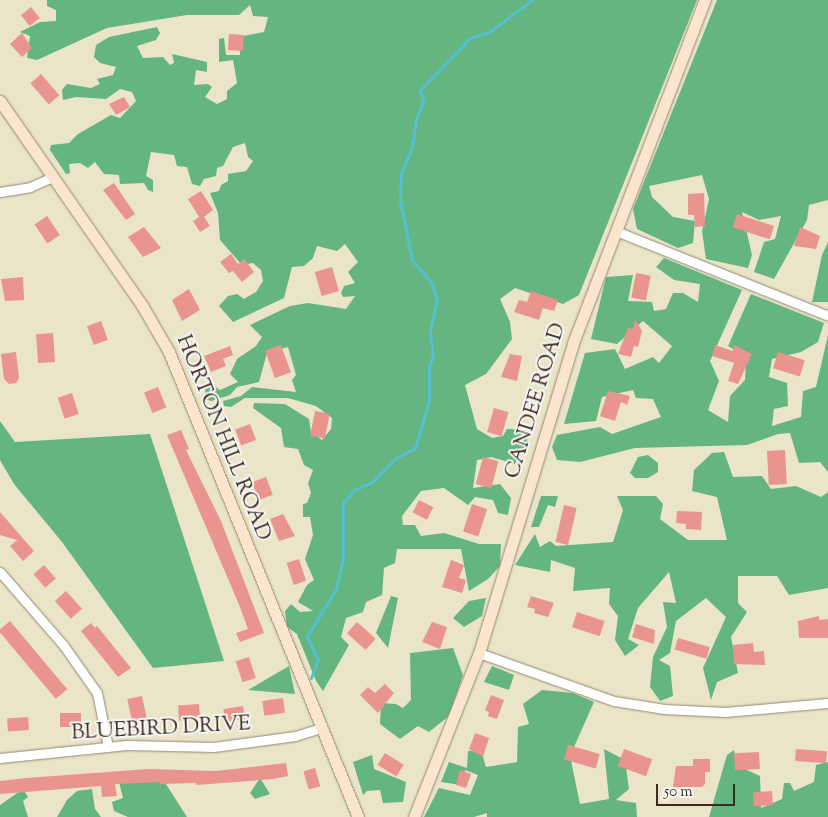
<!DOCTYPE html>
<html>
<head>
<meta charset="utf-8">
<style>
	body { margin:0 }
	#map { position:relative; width:828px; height:817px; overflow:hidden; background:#eae5c8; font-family:"Sorts Mill Goudy",serif }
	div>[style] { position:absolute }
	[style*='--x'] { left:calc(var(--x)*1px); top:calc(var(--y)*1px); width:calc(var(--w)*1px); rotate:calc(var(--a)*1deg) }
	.forest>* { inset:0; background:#65b580 }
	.stream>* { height:3px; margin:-1.5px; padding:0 1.5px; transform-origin:1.5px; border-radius:1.5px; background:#55c0d0 }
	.building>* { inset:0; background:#e9948f; transform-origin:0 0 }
	.roads { filter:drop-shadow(0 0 1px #928873) drop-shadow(0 0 1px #928873) }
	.street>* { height:9px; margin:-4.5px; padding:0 4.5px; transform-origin:4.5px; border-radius:4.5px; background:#fff }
	.secondary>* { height:11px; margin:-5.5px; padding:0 5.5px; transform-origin:5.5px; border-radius:5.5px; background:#fce5cf }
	span { translate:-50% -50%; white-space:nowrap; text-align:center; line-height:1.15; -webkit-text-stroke:4px #f6f6f2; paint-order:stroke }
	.street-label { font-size:21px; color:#3b2a1e }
	.scale { position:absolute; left:656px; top:784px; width:79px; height:22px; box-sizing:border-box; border:2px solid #3b2a1e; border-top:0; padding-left:6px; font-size:15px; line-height:18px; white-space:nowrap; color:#3b2a1e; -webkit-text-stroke:4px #f6f6f2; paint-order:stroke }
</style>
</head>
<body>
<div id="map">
	<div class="forest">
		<div style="clip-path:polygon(47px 0,697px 0,579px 295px,563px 304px,515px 288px,500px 299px,510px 322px,512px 339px,486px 374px,465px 385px,477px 429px,492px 438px,503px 436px,507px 429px,525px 430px,528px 443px,515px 464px,491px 457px,477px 460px,473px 488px,500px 484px,511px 498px,508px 515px,498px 513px,493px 500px,475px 497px,468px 505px,444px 488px,421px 491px,402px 516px,403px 525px,415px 525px,421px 536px,444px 533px,479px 544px,501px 544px,500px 566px,488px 579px,469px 591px,461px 549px,397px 549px,395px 563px,384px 568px,382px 595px,366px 602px,363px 612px,346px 618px,341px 637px,349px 645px,323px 691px,316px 681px,297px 634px,287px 627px,285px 611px,291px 604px,300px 612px,313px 611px,298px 602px,307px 585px,314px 580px,305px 559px,313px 535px,310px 517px,303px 517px,303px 504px,307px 503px,311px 493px,308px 483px,313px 470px,304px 465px,298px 449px,284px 447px,281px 428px,253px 408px,254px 403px,285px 404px,309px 419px,311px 432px,322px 440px,331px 429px,332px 418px,316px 406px,288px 398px,245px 398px,231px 407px,224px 406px,223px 401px,241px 396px,252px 387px,296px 392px,292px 380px,296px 375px,288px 347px,267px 353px,259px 382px,237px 387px,230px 395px,211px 401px,206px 399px,205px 389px,214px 386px,220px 390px,238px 382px,230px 374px,237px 359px,256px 346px,262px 337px,250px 325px,290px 306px,308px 303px,346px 309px,355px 296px,343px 297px,341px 293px,344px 286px,355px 283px,348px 272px,358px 262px,345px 244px,337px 251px,317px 246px,313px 258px,304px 266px,292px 267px,284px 298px,233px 322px,219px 306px,228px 296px,237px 294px,244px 299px,256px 292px,263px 281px,261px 270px,253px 263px,242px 265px,220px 240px,218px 213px,210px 193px,219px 191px,221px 185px,228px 181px,228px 174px,246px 171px,253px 161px,248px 157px,245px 143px,233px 147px,223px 166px,217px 168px,216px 176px,204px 179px,200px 186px,192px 184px,187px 167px,177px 166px,174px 155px,151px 152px,146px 176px,153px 180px,153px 192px,148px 190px,144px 183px,120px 184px,119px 175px,104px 174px,95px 162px,88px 168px,80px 163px,69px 164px,70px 173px,66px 174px,50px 150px,51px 145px,69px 143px,78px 134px,111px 115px,120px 118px,136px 101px,132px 92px,120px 89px,106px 99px,76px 97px,63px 100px,62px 90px,67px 84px,91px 88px,100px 84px,97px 79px,113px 75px,116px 67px,100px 63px,94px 57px,96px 45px,109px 37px,157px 27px,160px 33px,156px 40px,137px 46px,143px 58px,163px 57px,170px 65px,174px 63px,172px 54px,207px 62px,207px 72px,196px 70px,194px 85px,208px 84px,212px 87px,205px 97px,217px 104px,227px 99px,227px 91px,237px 83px,233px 60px,219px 62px,219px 39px,224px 38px,226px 55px,240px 55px,239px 37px,264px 32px,268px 17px,253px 16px,250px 5px,239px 15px,187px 15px,107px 28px,37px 60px,27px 58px,30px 36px,20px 32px,40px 22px,56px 21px,56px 10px,47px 6px)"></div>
		<div style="clip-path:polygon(717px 0,828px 0,828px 200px,809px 205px,807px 220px,774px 279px,754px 272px,764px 242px,775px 239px,781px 216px,759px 220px,742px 212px,752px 255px,748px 268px,706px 259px,702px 231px,709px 199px,702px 175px,649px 186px,652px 197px,673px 217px,695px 221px,693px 243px,678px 248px,637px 229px,633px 209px)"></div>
		<div style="clip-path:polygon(828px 242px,828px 302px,812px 302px,822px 255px)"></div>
		<div style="clip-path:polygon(664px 258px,742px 290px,710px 361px,719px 381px,708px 410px,728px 422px,730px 396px,745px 380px,746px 357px,728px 346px,751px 294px,824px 323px,818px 342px,801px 352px,772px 359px,769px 377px,787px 383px,788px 406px,774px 409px,772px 426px,801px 417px,803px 391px,816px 387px,828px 335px,828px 472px,820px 462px,799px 463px,790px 433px,778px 434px,747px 445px,635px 448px,580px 462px,557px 460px,552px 447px,557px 435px,600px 427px,612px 434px,661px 417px,653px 399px,636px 398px,633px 390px,602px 397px,596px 421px,564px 424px,585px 353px,615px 349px,625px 369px,653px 357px,659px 363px,672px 346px,643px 321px,617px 344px,591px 339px,606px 277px,633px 275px,628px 301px,652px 302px,654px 311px,666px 309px,673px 293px,683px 293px,698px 302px,700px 284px,674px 280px,656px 267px)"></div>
		<div style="clip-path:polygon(0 421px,15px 442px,150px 434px,224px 661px,153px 668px,62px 542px,14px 484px,0 460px)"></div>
		<div style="clip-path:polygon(724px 452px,733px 477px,762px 476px,771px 489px,796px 486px,821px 497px,828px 492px,828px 588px,789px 595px,777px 576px,738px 576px,738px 603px,747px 612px,731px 637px,738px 673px,717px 682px,711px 700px,703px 668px,726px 617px,706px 598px,676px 621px,670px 653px,659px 660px,670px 666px,673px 696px,660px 701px,650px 687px,653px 657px,667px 627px,663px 602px,676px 603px,669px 572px,638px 608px,628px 639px,639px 645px,625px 656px,615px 640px,618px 616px,609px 604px,610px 588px,573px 591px,575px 568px,551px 560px,550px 572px,515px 565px,535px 534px,540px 547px,550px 541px,556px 546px,613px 542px,623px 510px,617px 496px,656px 496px,663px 504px,660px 519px,688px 540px,727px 540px,717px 497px,692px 491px,694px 470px,712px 453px)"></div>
		<div style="clip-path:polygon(648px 455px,658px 463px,658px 472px,648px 478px,635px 478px,630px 473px,638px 457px)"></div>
		<div style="clip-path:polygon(541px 496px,558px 496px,555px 507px,548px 505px,539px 527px,531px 527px)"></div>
		<div style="clip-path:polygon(391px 596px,398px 598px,388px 648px,376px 633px)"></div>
		<div style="clip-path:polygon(486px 598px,482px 616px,464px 627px,453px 618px,469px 601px)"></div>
		<div style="clip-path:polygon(453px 648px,463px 675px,449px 716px,429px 732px,418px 726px,400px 739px,380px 724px,381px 703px,396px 704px,403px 708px,411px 700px,410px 653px)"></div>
		<div style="clip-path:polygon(289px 666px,295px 694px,248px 690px)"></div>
		<div style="clip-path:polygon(492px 666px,514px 675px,509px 690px,484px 682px)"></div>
		<div style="clip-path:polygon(542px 690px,573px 693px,594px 702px,570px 756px,580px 804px,609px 799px,604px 749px,625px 760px,629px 789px,616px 800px,636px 803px,637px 817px,487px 817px,487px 813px,474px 817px,424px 817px,439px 788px,470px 795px,478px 775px,465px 770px,461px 785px,441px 782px,449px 762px,467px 768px,468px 751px,481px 750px,486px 767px,517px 762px,518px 727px,529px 724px,523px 704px)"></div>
		<div style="clip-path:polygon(734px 750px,738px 766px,760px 776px,761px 808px,782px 799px,784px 783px,790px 783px,794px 791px,814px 782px,816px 765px,828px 762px,828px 817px,709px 817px,727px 755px)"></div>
		<div style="clip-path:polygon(372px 755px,374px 769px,406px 782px,403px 802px,383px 803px,380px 790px,367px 791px,363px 795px,353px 762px)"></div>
		<div style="clip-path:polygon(118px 778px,164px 781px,187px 817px,128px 817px,114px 811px,112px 802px,123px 798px)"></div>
		<div style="clip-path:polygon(260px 778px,270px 794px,255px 799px,250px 793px)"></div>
		<div style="clip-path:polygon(23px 789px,28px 797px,23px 801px,28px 817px,0 817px,0 805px)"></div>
		<div style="clip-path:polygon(92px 789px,95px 809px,101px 817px,57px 817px,67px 800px,77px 791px)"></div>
	</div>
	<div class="stream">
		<div style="--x:311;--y:678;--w:19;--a:-69"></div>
		<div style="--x:318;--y:660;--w:26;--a:-115"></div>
		<div style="--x:307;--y:636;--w:55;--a:-58.3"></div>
		<div style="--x:336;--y:589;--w:31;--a:-77"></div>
		<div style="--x:343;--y:559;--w:56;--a:-90"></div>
		<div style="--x:343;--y:503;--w:17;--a:-50"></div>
		<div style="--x:354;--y:490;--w:20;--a:-24"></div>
		<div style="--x:372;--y:482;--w:34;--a:-45"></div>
		<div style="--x:396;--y:458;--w:21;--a:-28"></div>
		<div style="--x:415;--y:448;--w:49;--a:-73.4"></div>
		<div style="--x:429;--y:401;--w:35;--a:-90"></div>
		<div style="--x:429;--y:366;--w:11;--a:-68"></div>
		<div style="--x:433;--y:356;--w:25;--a:-97"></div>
		<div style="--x:430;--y:331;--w:34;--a:-78"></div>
		<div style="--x:437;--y:298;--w:17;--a:-111"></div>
		<div style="--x:431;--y:282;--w:29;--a:-131"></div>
		<div style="--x:412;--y:260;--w:61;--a:-101.3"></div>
		<div style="--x:400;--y:200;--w:26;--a:-88"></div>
		<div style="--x:401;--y:174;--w:29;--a:-68"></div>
		<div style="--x:412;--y:147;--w:28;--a:-82"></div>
		<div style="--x:416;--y:119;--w:18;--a:-68"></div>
		<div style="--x:423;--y:102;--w:12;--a:-104"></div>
		<div style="--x:420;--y:90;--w:72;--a:-46.1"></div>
		<div style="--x:470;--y:38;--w:20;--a:-18"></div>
		<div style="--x:489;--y:32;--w:54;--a:-36.7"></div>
	</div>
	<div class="building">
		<div style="left:31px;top:7px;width:14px;height:13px;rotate:51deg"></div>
		<div style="clip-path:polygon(22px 33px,32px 48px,22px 57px,10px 44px)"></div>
		<div style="left:229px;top:34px;width:15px;height:16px;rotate:4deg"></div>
		<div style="left:41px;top:74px;width:28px;height:14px;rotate:49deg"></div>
		<div style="clip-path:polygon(124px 97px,130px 107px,116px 115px,109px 104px)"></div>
		<div style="clip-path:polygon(114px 183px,135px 214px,126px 220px,103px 190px)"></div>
		<div style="clip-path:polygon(201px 191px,213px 210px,204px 217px,210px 226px,200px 232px,193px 221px,199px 217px,188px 199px)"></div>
		<div style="clip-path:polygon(704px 193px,705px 226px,695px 227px,694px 215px,688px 215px,688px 194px)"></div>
		<div style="left:737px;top:214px;width:39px;height:14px;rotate:18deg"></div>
		<div style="left:47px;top:216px;width:23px;height:15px;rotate:56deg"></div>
		<div style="clip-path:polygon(144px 227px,161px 248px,143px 257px,128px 237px)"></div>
		<div style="clip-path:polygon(800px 227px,820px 236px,816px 249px,794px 246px)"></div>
		<div style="clip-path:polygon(231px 254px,238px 264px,244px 259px,254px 272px,242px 282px,233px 271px,229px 273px,220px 262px)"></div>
		<div style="left:332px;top:267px;width:25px;height:18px;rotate:74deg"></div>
		<div style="left:636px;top:273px;width:15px;height:25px;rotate:11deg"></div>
		<div style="clip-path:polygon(23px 277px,24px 300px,5px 301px,1px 279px)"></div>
		<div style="clip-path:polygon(189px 289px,200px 310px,182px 321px,172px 300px)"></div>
		<div style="clip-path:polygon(531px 291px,558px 300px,554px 311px,543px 308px,539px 320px,514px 312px,519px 300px,527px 302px)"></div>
		<div style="clip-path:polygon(635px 319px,642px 331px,638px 347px,634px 346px,631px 357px,618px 354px,628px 328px,633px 329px)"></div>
		<div style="left:101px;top:321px;width:20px;height:15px;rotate:70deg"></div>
		<div style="left:53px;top:333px;width:29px;height:17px;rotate:86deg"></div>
		<div style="left:281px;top:345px;width:29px;height:17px;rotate:70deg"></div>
		<div style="clip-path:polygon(715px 345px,733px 351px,734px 345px,752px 354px,738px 384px,728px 381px,734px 363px,712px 356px)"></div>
		<div style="clip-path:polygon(230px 346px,233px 355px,223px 359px,226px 366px,211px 372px,204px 356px)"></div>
		<div style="clip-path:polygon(16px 352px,19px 378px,16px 383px,9px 384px,4px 379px,1px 354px)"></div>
		<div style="left:778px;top:352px;width:28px;height:17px;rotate:17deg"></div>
		<div style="clip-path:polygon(510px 354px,522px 356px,517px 381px,501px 377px)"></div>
		<div style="left:158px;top:387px;width:22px;height:15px;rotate:68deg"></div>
		<div style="clip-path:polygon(608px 391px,630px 396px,627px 405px,621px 402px,615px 421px,600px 416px)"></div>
		<div style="left:72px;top:393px;width:22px;height:15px;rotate:72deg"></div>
		<div style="left:494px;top:408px;width:15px;height:25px;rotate:16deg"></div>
		<div style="left:315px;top:411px;width:15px;height:25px;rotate:11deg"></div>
		<div style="left:250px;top:424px;width:17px;height:16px;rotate:69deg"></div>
		<div style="clip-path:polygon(181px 430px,189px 449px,186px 450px,221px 521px,264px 633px,240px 642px,236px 633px,248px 629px,240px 607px,167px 435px)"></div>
		<div style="left:785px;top:450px;width:34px;height:18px;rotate:87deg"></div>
		<div style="left:483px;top:457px;width:16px;height:28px;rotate:15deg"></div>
		<div style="left:266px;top:477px;width:19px;height:15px;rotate:69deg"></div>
		<div style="left:419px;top:500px;width:16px;height:14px;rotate:27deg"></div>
		<div style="left:472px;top:504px;width:16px;height:29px;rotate:18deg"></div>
		<div style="left:564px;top:505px;width:13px;height:38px;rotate:13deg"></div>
		<div style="clip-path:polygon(677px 511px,702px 512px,701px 530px,686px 529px,686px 524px,676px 523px)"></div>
		<div style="clip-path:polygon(0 512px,34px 551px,23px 561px,10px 546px,17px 540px,0 535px)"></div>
		<div style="clip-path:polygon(283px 514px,295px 536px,279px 541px,270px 519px)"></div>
		<div style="left:299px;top:559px;width:23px;height:13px;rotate:72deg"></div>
		<div style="clip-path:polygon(451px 560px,464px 565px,459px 578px,466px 580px,462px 593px,442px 587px)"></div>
		<div style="left:44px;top:565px;width:18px;height:14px;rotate:49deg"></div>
		<div style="left:66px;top:591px;width:24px;height:15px;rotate:48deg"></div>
		<div style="clip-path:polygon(531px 596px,554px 603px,548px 617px,534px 613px,535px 609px,527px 607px)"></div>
		<div style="left:577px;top:612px;width:29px;height:16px;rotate:18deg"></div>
		<div style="clip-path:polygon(819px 616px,819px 620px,828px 619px,828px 638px,799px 638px,798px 621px)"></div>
		<div style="left:10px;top:621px;width:89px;height:15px;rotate:50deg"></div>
		<div style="left:357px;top:622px;width:25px;height:15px;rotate:42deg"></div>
		<div style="clip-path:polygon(432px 622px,447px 627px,440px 649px,422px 642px)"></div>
		<div style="clip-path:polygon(91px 623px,95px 628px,97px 626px,131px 668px,118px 677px,81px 631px)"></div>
		<div style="clip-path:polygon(636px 624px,655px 630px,654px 644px,632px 637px)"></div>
		<div style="left:678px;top:638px;width:33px;height:12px;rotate:16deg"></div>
		<div style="clip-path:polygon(753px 643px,754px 652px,764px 651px,765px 665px,734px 664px,733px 645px)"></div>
		<div style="left:249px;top:657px;width:22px;height:14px;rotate:72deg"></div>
		<div style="clip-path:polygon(385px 684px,394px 693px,378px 713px,360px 695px,368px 687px,375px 693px)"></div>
		<div style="clip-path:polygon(491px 695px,504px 700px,497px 719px,488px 716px,489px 712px,485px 710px)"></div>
		<div style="left:142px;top:696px;width:24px;height:15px;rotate:78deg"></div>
		<div style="left:283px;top:698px;width:15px;height:21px;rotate:82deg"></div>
		<div style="left:199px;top:704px;width:15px;height:21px;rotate:86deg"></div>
		<div style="left:243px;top:706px;width:13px;height:20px;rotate:81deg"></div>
		<div style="left:81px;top:713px;width:14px;height:21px;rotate:90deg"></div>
		<div style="left:28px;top:717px;width:13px;height:21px;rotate:86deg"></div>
		<div style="clip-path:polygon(475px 733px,489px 738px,483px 757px,469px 749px)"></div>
		<div style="left:568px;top:745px;width:33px;height:15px;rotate:16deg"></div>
		<div style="left:624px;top:749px;width:30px;height:18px;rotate:20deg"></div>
		<div style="left:796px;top:749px;width:31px;height:12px;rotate:4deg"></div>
		<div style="left:759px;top:752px;width:17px;height:25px;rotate:87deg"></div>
		<div style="left:385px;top:753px;width:22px;height:14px;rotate:32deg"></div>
		<div style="clip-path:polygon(693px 759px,710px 759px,710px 772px,705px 772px,705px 784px,702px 787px,673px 787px,676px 766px,693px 766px)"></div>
		<div style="clip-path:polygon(286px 763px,288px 776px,274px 779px,197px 785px,196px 783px,160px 784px,160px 782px,115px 784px,117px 796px,102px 797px,101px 786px,0 794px,0 781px,26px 778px,148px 769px,216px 771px)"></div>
		<div style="left:315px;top:768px;width:19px;height:12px;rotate:74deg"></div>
		<div style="clip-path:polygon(460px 770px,471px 774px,466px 788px,456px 785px)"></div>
		<div style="left:772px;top:791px;width:14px;height:19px;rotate:86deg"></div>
	</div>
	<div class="roads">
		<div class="street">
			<div style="--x:0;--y:192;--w:30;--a:-9"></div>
			<div style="--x:30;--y:187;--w:24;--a:-24"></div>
			<div style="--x:616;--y:231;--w:228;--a:21.8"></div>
			<div style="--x:0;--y:572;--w:98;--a:49.1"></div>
			<div style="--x:64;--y:646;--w:57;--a:54.9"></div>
			<div style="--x:97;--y:693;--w:55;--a:78.5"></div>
			<div style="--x:479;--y:653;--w:143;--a:19.6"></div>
			<div style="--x:614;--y:701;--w:51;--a:9.1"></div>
			<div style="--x:664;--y:709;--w:61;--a:2.8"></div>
			<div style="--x:725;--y:712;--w:103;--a:-5"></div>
			<div style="--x:0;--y:758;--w:127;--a:-5.9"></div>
			<div style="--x:126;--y:745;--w:88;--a:1.3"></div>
			<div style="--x:214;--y:747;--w:82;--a:-7.7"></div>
			<div style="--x:295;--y:736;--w:28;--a:-17"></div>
		</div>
		<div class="secondary">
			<div style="--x:0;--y:101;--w:251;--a:55.2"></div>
			<div style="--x:143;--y:307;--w:52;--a:60"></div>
			<div style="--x:169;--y:352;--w:502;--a:67.88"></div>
			<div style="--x:414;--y:817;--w:176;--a:-68.4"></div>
			<div style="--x:479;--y:653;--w:324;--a:-73.1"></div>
			<div style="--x:573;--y:343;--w:368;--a:-69"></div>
		</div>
	</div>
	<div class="street-label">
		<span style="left:536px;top:401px;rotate:-73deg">CANDEE ROAD</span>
		<span style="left:223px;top:438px;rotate:68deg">HORTON HILL ROAD</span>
		<span style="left:161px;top:729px;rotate:-3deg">BLUEBIRD DRIVE</span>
	</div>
	<div class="scale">50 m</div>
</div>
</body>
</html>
